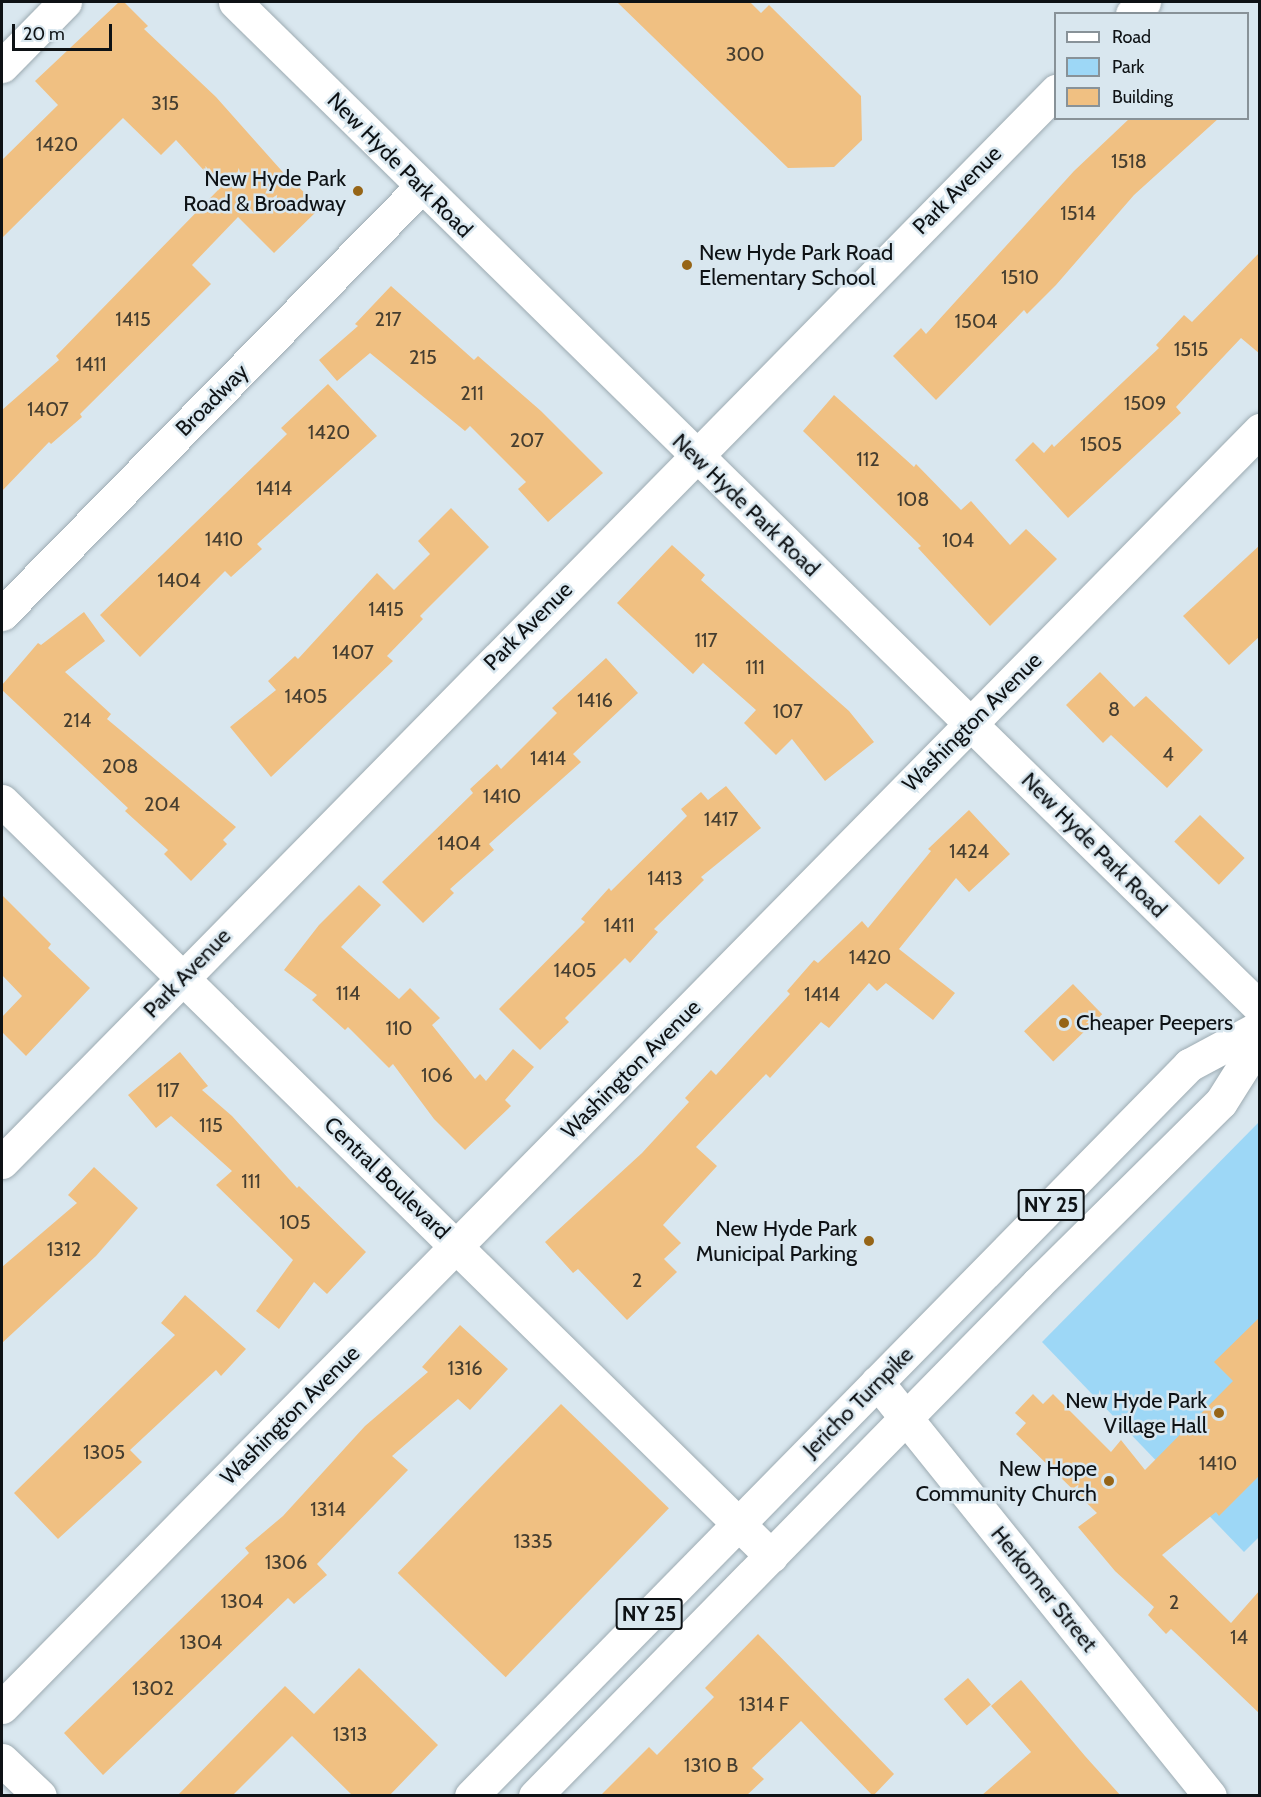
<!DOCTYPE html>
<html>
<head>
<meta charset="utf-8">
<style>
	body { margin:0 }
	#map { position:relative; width:1261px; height:1797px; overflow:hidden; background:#d9e7ef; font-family:Cabin,sans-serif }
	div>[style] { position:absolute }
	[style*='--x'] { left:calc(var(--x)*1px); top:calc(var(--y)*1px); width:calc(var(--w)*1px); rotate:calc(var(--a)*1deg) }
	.green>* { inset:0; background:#9dd7f6 }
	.building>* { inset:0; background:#f0c082; transform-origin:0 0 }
	.roads { filter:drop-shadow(0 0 2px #9dabb2) drop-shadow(0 0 2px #9dabb2) }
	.minor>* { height:33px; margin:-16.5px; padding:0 16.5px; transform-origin:16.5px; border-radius:16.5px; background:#fff }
	.major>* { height:33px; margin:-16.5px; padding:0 16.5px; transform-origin:16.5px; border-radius:16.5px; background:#fff }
	.dots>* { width:16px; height:16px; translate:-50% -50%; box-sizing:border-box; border:3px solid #d9e7ef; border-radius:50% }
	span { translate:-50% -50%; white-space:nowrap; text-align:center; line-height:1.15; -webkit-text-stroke:5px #d9e7ef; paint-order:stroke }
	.number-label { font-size:20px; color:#463e30 }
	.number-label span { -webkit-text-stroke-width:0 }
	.shield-label span { padding:2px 4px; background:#d9e7ef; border:2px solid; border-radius:4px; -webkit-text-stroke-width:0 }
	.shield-label { font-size:21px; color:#0e1215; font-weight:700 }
	.street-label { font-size:22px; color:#0e1215 }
	.poi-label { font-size:22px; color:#0e1215 }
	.right { translate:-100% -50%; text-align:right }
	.left { translate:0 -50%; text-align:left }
	.frame { position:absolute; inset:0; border:3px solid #0e1215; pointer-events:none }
	.legend { position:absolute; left:1054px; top:12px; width:195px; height:108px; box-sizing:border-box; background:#d9e7ef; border:2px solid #889298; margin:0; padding:8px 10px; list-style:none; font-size:18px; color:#0e1215 }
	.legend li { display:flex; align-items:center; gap:12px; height:30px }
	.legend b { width:30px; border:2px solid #889298 }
	.scale { position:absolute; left:12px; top:24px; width:100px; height:27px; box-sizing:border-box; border:3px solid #0e1215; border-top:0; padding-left:8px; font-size:18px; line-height:21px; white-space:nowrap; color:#0e1215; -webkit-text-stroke:4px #d9e7ef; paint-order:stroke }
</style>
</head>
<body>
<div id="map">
	<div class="green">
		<div style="clip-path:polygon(1259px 1122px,1259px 1537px,1244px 1552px,1042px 1342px)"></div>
	</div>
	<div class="building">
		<div style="clip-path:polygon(119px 2px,124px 2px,148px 26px,144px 29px,216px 97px,289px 179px,321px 207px,274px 253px,238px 217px,192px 265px,211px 284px,80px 414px,82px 417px,51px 444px,49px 442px,2px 491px,2px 410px,59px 360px,56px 356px,220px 188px,176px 140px,161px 155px,123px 118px,2px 238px,2px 160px,58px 105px,35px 81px)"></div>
		<div style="clip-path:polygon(617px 2px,750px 2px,761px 13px,769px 5px,861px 96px,862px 140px,834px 167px,788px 168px)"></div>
		<div style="clip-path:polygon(1130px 118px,1219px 118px,1134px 195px,1056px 285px,1027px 314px,1024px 310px,936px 400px,893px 356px,921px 328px,926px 334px,1074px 171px)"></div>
		<div style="clip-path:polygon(1260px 252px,1260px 354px,1241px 338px,1176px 407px,1181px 413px,1068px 518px,1015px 460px,1033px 442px,1044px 453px,1052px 444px,1054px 447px,1159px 348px,1156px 345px,1184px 315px,1192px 322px)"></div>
		<div style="clip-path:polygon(391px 286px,474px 360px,478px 356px,541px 411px,603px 473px,548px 522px,518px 489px,526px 482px,470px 426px,465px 431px,370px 353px,337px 381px,319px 360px,358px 326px,355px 324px)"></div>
		<div style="clip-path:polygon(328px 384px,377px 436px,257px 544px,262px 549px,231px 577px,225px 571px,140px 657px,100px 615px,287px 434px,281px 428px)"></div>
		<div style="clip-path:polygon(834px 395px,914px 467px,916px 464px,961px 510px,971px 501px,1010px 545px,1026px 529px,1057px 559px,990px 626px,918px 548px,921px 546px,803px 431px)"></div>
		<div style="clip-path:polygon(451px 508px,489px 547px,420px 616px,423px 619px,387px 656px,393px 661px,271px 777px,230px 727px,276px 690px,268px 681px,295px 656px,298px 659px,377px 573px,394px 590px,430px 554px,418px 541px)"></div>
		<div style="clip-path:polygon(672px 545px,705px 575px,701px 580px,849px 711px,874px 742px,825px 781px,792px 739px,776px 755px,744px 723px,756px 710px,703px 663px,693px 674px,617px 603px)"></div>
		<div style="clip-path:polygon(1260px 545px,1260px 636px,1229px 665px,1183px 616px)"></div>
		<div style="clip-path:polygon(84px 612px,105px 641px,65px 672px,111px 714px,107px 719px,236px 827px,223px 840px,227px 844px,191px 881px,164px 854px,168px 850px,125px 811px,128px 808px,2px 690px,2px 685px,38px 643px,41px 645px)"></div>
		<div style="clip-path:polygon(606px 658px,638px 693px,573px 754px,581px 762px,489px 844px,494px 850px,450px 889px,454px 893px,423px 923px,382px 882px,473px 793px,470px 789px,497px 764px,501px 769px,557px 713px,552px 708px)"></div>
		<div style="clip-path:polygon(1100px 672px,1134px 707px,1146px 696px,1203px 750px,1167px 788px,1111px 735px,1103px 743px,1066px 705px)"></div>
		<div style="clip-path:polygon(726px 786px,761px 828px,701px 877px,704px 880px,654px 929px,658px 932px,630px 963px,625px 958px,565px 1018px,569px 1022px,540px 1050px,499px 1009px,585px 922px,581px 919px,609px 888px,611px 891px,687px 816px,681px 809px,701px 792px,708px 800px)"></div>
		<div style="clip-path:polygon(969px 810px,1010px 854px,969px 892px,956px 878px,899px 949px,955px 993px,933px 1020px,886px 983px,877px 991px,869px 983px,829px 1028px,821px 1022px,770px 1078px,766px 1074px,696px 1147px,717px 1166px,663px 1225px,681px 1243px,664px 1259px,677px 1272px,627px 1320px,578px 1269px,573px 1273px,545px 1242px,642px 1153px,689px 1102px,685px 1098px,711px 1070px,716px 1075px,790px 994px,787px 991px,814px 960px,818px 963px,862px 921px,868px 928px,931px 851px,928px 849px)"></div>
		<div style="left:1200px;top:815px;width:62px;height:37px;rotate:44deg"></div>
		<div style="clip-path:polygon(359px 885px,381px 905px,341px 947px,399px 999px,410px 988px,440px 1018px,432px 1025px,475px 1079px,480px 1074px,486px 1081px,513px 1049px,534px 1067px,505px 1100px,511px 1106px,465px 1150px,434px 1119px,393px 1064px,389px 1068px,348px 1027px,345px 1030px,312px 1000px,317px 995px,284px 970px,319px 925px)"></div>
		<div style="clip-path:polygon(2px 895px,51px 944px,48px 948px,90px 988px,26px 1056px,2px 1032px,2px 1017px,22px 996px,2px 975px)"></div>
		<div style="left:1073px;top:984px;width:42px;height:68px;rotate:46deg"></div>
		<div style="clip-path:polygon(180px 1052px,208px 1086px,202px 1090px,232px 1116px,297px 1188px,299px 1186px,366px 1252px,327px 1294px,314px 1282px,279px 1329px,256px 1311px,293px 1260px,216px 1185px,232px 1171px,171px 1116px,156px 1128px,128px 1095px)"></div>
		<div style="clip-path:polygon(94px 1167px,138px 1208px,96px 1256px,2px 1343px,2px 1267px,77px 1203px,68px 1195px)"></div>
		<div style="clip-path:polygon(185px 1295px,246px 1349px,221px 1376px,216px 1370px,130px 1450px,142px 1462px,58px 1539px,14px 1493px,175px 1335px,161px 1323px)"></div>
		<div style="clip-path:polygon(1260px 1317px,1260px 1475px,1219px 1516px,1216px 1512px,1162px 1555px,1231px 1623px,1260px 1590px,1260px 1714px,1171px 1629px,1166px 1634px,1148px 1615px,1154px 1607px,1115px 1571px,1078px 1527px,1097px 1513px,1016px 1434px,1026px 1423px,1015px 1413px,1033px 1394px,1043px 1404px,1053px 1394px,1111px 1452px,1121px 1440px,1145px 1470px,1233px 1381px,1214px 1362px)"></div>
		<div style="clip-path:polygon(460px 1325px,508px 1369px,470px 1410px,458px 1399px,392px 1456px,408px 1470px,317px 1564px,327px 1575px,294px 1604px,288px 1598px,103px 1775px,64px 1733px,249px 1553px,245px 1548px,283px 1516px,365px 1426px,428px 1372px,422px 1367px)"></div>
		<div style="left:561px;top:1404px;width:150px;height:235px;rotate:44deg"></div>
		<div style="clip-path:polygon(758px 1634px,894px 1774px,873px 1796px,801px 1721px,752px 1768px,764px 1779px,746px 1796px,600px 1796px,649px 1747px,657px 1755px,714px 1697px,705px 1688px)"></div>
		<div style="clip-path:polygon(359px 1668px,438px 1745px,389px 1796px,353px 1796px,292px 1736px,232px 1796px,177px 1796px,285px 1686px,314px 1714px)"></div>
		<div style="left:968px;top:1678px;width:35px;height:32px;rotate:49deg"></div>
		<div style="clip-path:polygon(1021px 1680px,1085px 1756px,1121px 1796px,981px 1796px,1031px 1752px,991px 1706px)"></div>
	</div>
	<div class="roads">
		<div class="minor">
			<div style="--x:1132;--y:14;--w:17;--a:-45"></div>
			<div style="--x:2;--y:66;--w:90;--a:-45.5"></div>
			<div style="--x:2;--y:614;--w:600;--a:-45.54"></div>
			<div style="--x:2;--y:801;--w:1078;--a:44.47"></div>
			<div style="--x:2;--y:1162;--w:1503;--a:-45.46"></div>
			<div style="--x:877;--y:1382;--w:531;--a:51.19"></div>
			<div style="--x:2;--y:1707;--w:1793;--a:-45.43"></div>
			<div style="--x:2;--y:1760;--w:52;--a:43.5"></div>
		</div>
		<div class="major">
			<div style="--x:235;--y:2;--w:1436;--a:44.46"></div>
			<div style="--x:471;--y:1796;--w:1025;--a:-45.51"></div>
			<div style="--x:1189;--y:1065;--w:81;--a:-28.2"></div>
			<div style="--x:535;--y:1796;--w:718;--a:-45.56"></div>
			<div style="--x:1038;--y:1283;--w:257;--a:-44.7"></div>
			<div style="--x:1221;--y:1102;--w:73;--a:-57.8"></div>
		</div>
	</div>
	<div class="dots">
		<div style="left:358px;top:191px;background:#966517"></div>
		<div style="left:687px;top:265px;background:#966517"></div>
		<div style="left:1064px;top:1023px;background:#966517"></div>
		<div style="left:869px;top:1241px;background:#966517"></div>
		<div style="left:1219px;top:1413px;background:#966517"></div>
		<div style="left:1109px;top:1481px;background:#966517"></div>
	</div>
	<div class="number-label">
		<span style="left:745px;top:54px">300</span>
		<span style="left:165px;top:103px">315</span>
		<span style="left:57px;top:144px">1420</span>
		<span style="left:1129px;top:161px">1518</span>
		<span style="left:1078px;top:213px">1514</span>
		<span style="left:1020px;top:277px">1510</span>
		<span style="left:133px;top:319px">1415</span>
		<span style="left:388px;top:319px">217</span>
		<span style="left:976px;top:321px">1504</span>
		<span style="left:1191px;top:349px">1515</span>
		<span style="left:423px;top:357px">215</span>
		<span style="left:91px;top:364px">1411</span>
		<span style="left:472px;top:393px">211</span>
		<span style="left:1145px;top:403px">1509</span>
		<span style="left:48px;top:409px">1407</span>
		<span style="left:329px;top:432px">1420</span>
		<span style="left:527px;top:440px">207</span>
		<span style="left:1101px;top:444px">1505</span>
		<span style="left:868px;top:459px">112</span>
		<span style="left:274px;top:488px">1414</span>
		<span style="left:913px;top:499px">108</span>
		<span style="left:224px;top:539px">1410</span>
		<span style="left:958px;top:540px">104</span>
		<span style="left:179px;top:580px">1404</span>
		<span style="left:386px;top:609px">1415</span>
		<span style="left:706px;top:640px">117</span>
		<span style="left:353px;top:652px">1407</span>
		<span style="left:755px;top:667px">111</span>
		<span style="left:306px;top:696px">1405</span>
		<span style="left:595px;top:700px">1416</span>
		<span style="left:1114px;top:709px">8</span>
		<span style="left:788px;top:711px">107</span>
		<span style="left:77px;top:720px">214</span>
		<span style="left:1168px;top:754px">4</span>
		<span style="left:548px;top:758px">1414</span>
		<span style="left:120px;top:766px">208</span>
		<span style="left:502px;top:796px">1410</span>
		<span style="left:162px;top:804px">204</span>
		<span style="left:721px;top:819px">1417</span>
		<span style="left:459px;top:843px">1404</span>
		<span style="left:969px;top:851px">1424</span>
		<span style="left:665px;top:878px">1413</span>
		<span style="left:619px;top:925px">1411</span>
		<span style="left:870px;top:957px">1420</span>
		<span style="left:575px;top:970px">1405</span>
		<span style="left:348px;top:993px">114</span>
		<span style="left:822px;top:994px">1414</span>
		<span style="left:399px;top:1028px">110</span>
		<span style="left:437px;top:1075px">106</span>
		<span style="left:168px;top:1090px">117</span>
		<span style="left:211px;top:1125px">115</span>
		<span style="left:251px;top:1181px">111</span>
		<span style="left:295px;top:1222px">105</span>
		<span style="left:64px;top:1249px">1312</span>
		<span style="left:637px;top:1280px">2</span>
		<span style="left:465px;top:1368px">1316</span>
		<span style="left:104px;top:1452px">1305</span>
		<span style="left:1218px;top:1463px">1410</span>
		<span style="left:328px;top:1509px">1314</span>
		<span style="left:533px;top:1541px">1335</span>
		<span style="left:286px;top:1562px">1306</span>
		<span style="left:242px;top:1601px">1304</span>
		<span style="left:1174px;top:1602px">2</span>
		<span style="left:1239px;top:1637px">14</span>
		<span style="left:201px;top:1642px">1304</span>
		<span style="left:153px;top:1688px">1302</span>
		<span style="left:764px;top:1704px">1314 F</span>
		<span style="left:350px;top:1734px">1313</span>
		<span style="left:711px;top:1765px">1310 B</span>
	</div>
	<div class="shield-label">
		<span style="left:1051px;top:1205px">NY 25</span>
		<span style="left:649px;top:1614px">NY 25</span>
	</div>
	<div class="street-label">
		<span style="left:400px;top:165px;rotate:45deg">New Hyde Park Road</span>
		<span style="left:957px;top:190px;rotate:-45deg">Park Avenue</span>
		<span style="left:212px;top:400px;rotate:-45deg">Broadway</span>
		<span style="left:746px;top:505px;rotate:44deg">New Hyde Park Road</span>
		<span style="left:528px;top:626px;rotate:-45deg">Park Avenue</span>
		<span style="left:972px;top:722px;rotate:-45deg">Washington Avenue</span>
		<span style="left:1094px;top:845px;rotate:45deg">New Hyde Park Road</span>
		<span style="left:187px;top:973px;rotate:-46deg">Park Avenue</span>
		<span style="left:631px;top:1069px;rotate:-45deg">Washington Avenue</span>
		<span style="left:387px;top:1178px;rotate:44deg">Central Boulevard</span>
		<span style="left:858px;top:1402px;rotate:-45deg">Jericho Turnpike</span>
		<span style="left:290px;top:1415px;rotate:-45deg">Washington Avenue</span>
		<span style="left:1044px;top:1589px;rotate:51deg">Herkomer Street</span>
	</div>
	<div class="poi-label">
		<span class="right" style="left:346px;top:191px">New Hyde Park<br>Road &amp; Broadway</span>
		<span class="left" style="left:699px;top:265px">New Hyde Park Road<br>Elementary School</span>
		<span class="left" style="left:1076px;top:1023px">Cheaper Peepers</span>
		<span class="right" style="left:857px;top:1241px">New Hyde Park<br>Municipal Parking</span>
		<span class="right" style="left:1207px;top:1413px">New Hyde Park<br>Village Hall</span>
		<span class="right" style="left:1097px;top:1481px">New Hope<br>Community Church</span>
	</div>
	<div class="frame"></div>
	<ul class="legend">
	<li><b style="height:8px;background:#fff"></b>Road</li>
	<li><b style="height:16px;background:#9dd7f6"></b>Park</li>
	<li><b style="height:16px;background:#f0c082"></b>Building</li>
	</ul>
	<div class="scale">20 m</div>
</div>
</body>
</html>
